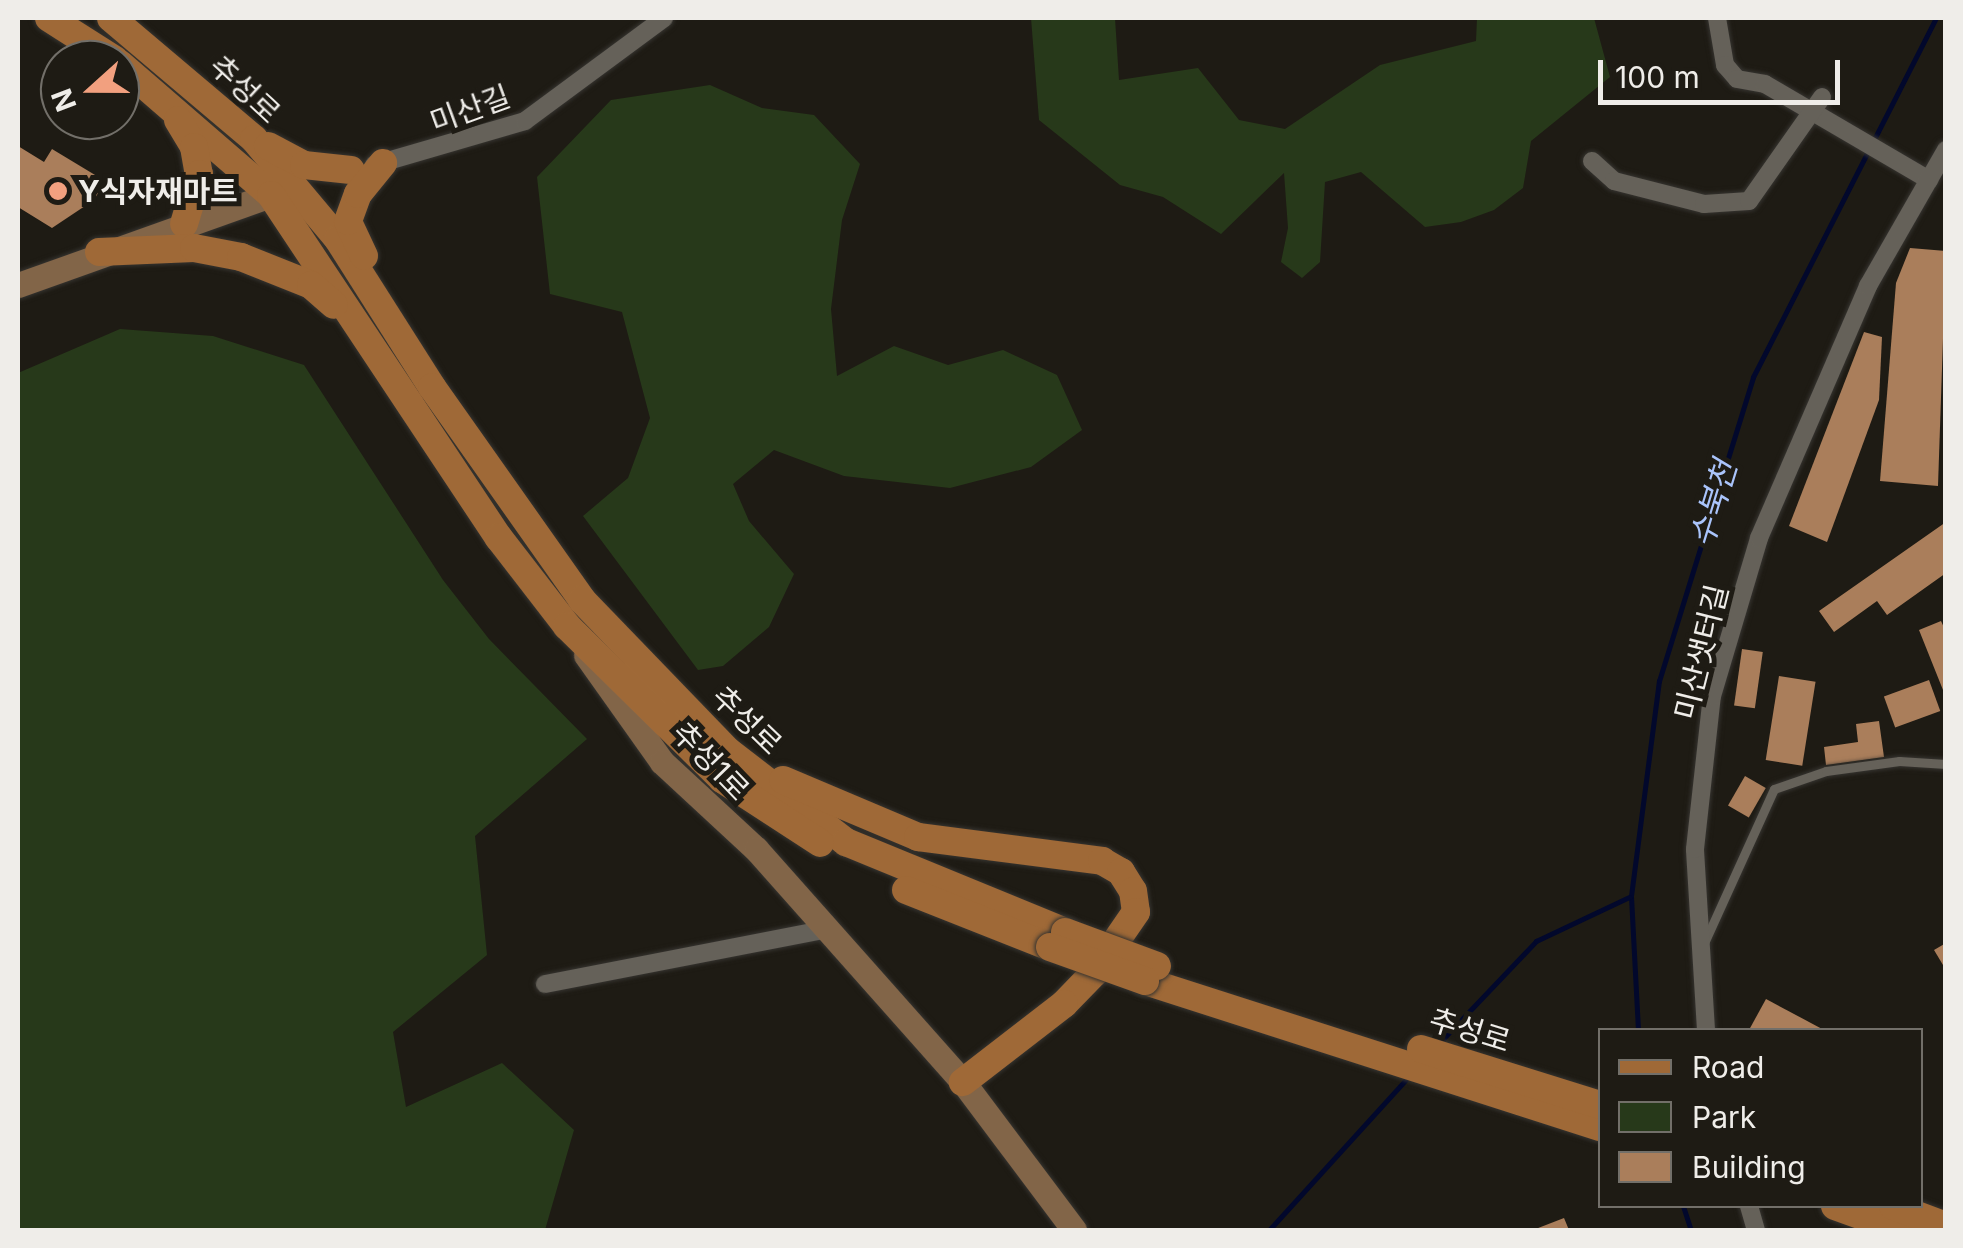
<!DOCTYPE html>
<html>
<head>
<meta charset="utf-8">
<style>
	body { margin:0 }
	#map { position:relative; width:1963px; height:1248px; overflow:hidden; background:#1e1b14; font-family:Inter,"Noto Sans KR",sans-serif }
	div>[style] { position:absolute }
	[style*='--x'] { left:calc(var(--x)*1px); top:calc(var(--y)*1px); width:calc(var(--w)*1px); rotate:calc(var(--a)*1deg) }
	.green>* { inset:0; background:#27391a }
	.stream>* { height:5px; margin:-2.5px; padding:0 2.5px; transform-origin:2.5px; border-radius:2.5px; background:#02082c }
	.building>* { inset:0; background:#aa7e5b; transform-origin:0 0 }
	.roads { filter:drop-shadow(0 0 2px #363430) drop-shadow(0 0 2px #363430) }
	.lane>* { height:9px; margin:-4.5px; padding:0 4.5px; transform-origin:4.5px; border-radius:4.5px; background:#656159 }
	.street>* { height:18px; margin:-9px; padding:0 9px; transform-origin:9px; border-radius:9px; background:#656159 }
	.secondary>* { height:25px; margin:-12.5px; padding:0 12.5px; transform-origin:12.5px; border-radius:12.5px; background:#826548 }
	.primary>* { height:28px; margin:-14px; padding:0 14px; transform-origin:14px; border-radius:14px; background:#9f6937 }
	.bridges { filter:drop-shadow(0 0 2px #363430) drop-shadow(0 0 2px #363430) }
	.primary-bridge>* { height:28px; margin:-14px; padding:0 14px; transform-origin:14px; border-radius:14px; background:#9f6937 }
	.dots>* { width:28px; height:28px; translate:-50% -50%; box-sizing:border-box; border:5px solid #1e1b14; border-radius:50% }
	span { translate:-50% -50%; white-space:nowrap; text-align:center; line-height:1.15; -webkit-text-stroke:10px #1e1b14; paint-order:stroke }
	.street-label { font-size:30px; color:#efede9 }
	.poi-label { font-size:30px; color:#efede9; font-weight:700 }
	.left { translate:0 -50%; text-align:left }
	.water-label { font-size:32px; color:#aac4fb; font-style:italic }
	.frame { position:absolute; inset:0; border:20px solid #efede9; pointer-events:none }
	.legend { position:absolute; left:1598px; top:1028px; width:325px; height:180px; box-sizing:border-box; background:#1e1b14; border:2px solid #726f69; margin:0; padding:12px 18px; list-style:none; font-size:30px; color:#efede9 }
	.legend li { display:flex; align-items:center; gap:20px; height:50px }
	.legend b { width:50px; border:2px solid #726f69 }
	.north { position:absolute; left:40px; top:40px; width:100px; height:100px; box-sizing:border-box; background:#1e1b14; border:2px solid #726f69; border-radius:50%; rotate:249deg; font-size:28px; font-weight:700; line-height:40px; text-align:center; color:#efede9 }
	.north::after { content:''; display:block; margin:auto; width:35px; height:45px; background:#f2a07f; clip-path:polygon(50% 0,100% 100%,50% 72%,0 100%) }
	.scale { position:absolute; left:1598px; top:60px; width:242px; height:45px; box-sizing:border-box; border:5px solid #efede9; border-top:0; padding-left:12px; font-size:30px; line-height:35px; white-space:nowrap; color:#efede9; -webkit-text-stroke:8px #1e1b14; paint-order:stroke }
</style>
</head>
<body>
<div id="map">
	<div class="green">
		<div style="clip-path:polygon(1031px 18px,1115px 18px,1119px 80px,1198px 68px,1239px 120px,1285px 129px,1380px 65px,1476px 41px,1477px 18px,1594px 18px,1610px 77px,1531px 141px,1523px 188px,1494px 210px,1461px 222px,1425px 227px,1361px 172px,1325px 182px,1320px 262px,1302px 278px,1281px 262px,1288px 228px,1284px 173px,1221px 234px,1163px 197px,1120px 185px,1039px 120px)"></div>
		<div style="clip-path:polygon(710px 85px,762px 108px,814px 115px,860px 164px,842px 220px,831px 309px,837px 376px,894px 346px,948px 365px,1003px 350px,1057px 375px,1082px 430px,1031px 467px,950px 488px,844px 476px,774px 450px,733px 484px,749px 521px,794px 574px,769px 627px,723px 666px,698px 670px,583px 516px,628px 478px,650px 418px,622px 312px,550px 294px,537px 177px,611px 100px)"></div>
		<div style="clip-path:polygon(120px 329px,213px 336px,304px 365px,443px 580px,489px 639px,587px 739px,475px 836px,487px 955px,393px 1032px,406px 1107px,502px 1063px,574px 1130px,545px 1230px,18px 1230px,18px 373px)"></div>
	</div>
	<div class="stream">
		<div style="--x:1638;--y:1030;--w:134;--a:-93"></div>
		<div style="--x:1631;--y:896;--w:217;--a:-82.6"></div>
		<div style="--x:1659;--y:681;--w:318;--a:-72.8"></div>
		<div style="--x:1753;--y:377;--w:403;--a:-63"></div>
		<div style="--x:1439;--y:1043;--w:141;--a:-46.4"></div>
		<div style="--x:1536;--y:941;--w:103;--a:-25.3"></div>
		<div style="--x:1683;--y:1206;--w:25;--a:72"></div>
		<div style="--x:1269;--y:1230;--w:207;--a:-47.7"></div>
	</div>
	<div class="building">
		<div style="clip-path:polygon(18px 146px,44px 162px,52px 149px,105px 181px,94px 200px,52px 228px,18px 207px)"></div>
		<div style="clip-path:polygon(1910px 248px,1946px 251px,1938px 486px,1880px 481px,1896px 283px)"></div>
		<div style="clip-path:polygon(1864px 332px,1882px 337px,1879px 400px,1827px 542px,1789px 526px)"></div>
		<div style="clip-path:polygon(1946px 522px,1946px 573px,1887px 615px,1877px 601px,1834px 632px,1819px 611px)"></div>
		<div style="clip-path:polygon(1941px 621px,1946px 632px,1945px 695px,1919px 630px)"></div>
		<div style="left:1742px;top:649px;width:21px;height:57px;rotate:8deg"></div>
		<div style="left:1779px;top:676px;width:37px;height:85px;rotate:9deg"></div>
		<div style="left:1929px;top:680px;width:33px;height:48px;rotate:70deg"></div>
		<div style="clip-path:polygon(1879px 721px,1884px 757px,1826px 765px,1824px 747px,1858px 742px,1856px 724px)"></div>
		<div style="left:1745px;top:776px;width:24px;height:34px;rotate:30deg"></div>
		<div style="clip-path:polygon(1946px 943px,1946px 970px,1934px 950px)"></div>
		<div style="clip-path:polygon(1766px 999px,1824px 1030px,1749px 1030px)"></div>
		<div style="clip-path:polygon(1564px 1218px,1569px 1230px,1533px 1230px)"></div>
	</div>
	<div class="roads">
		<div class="lane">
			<div style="--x:1705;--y:941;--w:167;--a:-65.6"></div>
			<div style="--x:1774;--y:789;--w:55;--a:-19.1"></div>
			<div style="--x:1826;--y:771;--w:74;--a:-7.8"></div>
			<div style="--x:1899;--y:761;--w:47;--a:3.7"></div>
		</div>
		<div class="street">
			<div style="--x:1717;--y:18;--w:48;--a:80.3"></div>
			<div style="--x:1725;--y:65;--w:18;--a:49"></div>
			<div style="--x:1737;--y:79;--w:28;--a:10"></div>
			<div style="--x:1765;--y:84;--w:190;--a:30.3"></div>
			<div style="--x:1592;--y:161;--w:30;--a:42"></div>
			<div style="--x:1614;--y:181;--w:93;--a:14.3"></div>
			<div style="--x:1704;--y:204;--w:45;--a:-3.8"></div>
			<div style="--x:1749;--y:201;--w:127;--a:-54.9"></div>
			<div style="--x:374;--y:165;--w:157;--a:-16.2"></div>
			<div style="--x:525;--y:121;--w:173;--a:-36.5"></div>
			<div style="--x:545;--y:984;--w:284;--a:-11"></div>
			<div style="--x:1706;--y:1030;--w:181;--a:-93.5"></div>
			<div style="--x:1695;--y:849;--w:154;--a:-83.7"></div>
			<div style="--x:1712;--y:696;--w:165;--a:-73.4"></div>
			<div style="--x:1759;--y:538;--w:275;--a:-66.6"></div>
			<div style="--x:1868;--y:286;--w:157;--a:-60.2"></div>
			<div style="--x:1749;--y:1206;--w:25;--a:74"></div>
		</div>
		<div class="secondary">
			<div style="--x:18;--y:285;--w:269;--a:-19.6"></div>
			<div style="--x:586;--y:655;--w:131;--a:54.6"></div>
			<div style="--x:662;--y:762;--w:128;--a:42.8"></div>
			<div style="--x:756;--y:849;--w:312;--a:48.4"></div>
			<div style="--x:963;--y:1082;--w:185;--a:53.1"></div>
		</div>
		<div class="primary">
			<div style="--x:49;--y:18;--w:78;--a:32.5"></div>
			<div style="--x:111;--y:18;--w:187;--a:40.2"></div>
			<div style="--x:254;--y:139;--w:131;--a:50"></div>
			<div style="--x:338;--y:239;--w:175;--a:57.6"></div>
			<div style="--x:432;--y:387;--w:261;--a:54.8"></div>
			<div style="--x:582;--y:600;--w:211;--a:46"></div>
			<div style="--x:729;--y:752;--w:148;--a:37.6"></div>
			<div style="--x:846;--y:842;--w:237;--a:22.3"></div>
			<div style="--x:120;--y:64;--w:200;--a:40.9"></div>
			<div style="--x:271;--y:195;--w:412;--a:56.4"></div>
			<div style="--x:499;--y:538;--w:111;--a:52.3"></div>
			<div style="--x:567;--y:626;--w:218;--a:44.6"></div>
			<div style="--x:722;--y:779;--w:117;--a:33.1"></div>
			<div style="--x:178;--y:120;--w:31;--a:59"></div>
			<div style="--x:194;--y:147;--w:27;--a:80"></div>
			<div style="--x:199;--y:174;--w:52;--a:106.7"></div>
			<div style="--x:268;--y:146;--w:41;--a:27.8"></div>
			<div style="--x:304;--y:165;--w:47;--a:6.1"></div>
			<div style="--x:99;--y:252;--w:95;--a:-2.4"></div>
			<div style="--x:194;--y:248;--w:48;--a:10.8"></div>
			<div style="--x:241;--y:257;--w:75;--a:21.8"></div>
			<div style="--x:311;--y:285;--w:30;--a:41"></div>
			<div style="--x:364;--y:256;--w:38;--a:-115"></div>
			<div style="--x:348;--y:221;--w:29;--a:-70"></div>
			<div style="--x:358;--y:194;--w:40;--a:-51"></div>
			<div style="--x:783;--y:780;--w:147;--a:22.9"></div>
			<div style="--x:918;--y:837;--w:186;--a:7.4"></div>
			<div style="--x:1102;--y:861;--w:22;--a:30"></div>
			<div style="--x:1121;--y:872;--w:22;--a:58"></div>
			<div style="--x:1133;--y:891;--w:21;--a:82"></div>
			<div style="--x:1136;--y:912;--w:74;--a:124.5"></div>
			<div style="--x:1094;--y:973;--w:43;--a:134.1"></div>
			<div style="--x:1064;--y:1004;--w:128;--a:142.3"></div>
			<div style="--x:906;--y:890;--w:155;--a:21.6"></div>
			<div style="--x:1145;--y:981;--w:478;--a:17.8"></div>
			<div style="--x:1421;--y:1049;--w:188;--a:17.4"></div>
			<div style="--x:1835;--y:1206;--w:70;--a:20"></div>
			<div style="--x:1893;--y:1206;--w:57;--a:20.7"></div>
		</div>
	</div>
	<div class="bridges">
		<div class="primary-bridge">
			<div style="--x:1065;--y:932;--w:98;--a:20.3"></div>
			<div style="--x:1050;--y:947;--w:101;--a:19.7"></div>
		</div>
	</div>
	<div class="dots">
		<div style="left:58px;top:191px;background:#f2a07f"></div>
	</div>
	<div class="street-label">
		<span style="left:245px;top:89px;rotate:43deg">추성로</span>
		<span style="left:470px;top:109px;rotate:-20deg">미산길</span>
		<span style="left:1701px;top:652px;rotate:-76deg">미산샛터길</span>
		<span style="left:747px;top:720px;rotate:44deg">추성로</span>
		<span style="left:711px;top:761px;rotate:46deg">추성1로</span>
		<span style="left:1470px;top:1030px;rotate:17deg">추성로</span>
	</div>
	<div class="poi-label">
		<span class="left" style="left:78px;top:191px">Y식자재마트</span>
	</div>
	<div class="water-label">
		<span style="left:1714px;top:504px;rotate:-73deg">수북천</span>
	</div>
	<div class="frame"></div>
	<ul class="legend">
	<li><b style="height:12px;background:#9f6937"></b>Road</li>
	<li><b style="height:28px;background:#27391a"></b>Park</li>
	<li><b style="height:28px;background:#aa7e5b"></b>Building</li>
	</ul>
	<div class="north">N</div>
	<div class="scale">100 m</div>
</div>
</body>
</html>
